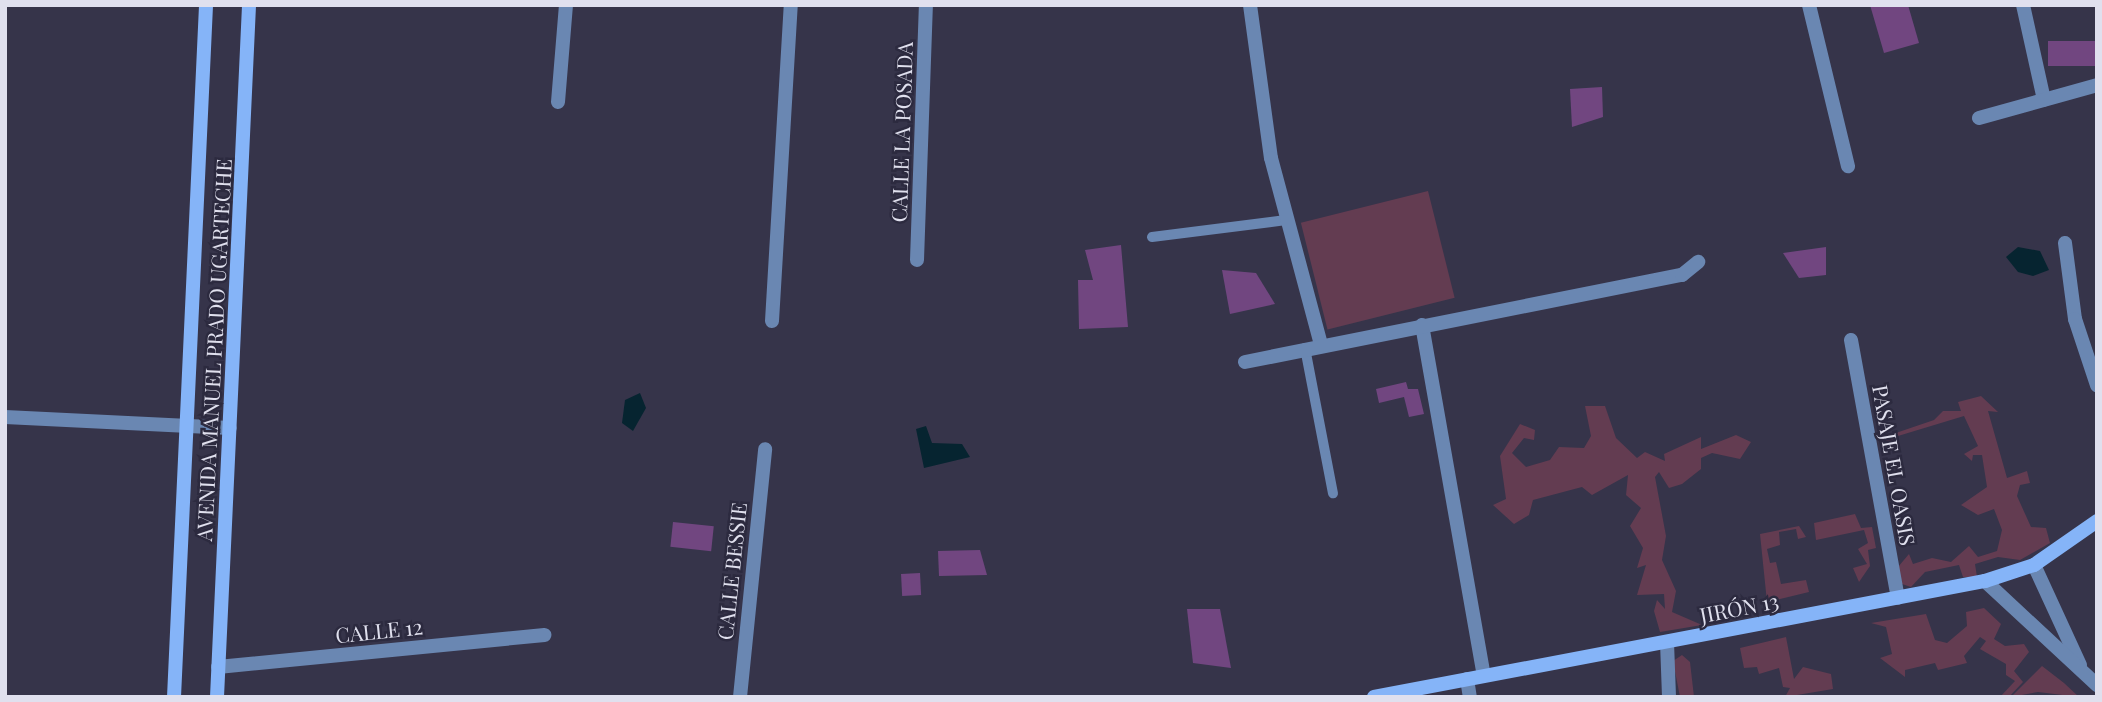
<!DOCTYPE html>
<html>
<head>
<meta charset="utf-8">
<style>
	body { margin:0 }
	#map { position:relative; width:2102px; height:702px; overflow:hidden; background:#36344a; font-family:"Playfair Display",serif }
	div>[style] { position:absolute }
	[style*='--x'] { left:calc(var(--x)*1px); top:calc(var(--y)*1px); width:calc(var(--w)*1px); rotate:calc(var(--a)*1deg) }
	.green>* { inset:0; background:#633c51; transform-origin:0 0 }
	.water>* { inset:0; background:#062430 }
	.building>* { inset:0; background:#714680; transform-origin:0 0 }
	.lane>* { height:10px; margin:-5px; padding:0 5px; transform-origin:5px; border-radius:5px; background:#6a87b2 }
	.street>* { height:14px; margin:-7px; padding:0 7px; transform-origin:7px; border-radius:7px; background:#6a87b2 }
	.secondary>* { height:14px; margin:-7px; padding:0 7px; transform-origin:7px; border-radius:7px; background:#85b4f8 }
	span { translate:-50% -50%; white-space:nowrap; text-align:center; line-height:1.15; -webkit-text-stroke:5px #2c2a3f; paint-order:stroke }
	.street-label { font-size:21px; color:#e0e0ee }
	.frame { position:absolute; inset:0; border:7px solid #e0e0ee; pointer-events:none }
</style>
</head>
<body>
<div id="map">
	<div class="green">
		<div style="left:1428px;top:191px;width:110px;height:131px;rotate:76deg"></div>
		<div style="clip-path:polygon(1981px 396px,1998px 412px,1988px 411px,2007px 478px,2027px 471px,2030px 483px,2020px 485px,2017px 496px,2031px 527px,2046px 528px,2050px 543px,2020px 560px,1998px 557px,1975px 564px,1977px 577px,1963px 577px,1959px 565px,1925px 572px,1911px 587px,1902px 584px,1898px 567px,1909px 554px,1913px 564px,1932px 558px,1951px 562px,1969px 546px,1978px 557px,1997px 551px,2002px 530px,1994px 509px,1978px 515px,1961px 505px,1987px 487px,1982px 455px,1973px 455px,1972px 461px,1964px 454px,1978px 446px,1964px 416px,1898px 436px,1884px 449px,1884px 437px,1934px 420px,1943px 411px,1961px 411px,1958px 402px)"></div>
		<div style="clip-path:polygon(1585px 406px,1605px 406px,1616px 438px,1637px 458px,1645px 452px,1665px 461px,1664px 454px,1701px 437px,1701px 449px,1736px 435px,1751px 442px,1740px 459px,1712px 453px,1701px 458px,1701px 469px,1682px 484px,1669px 488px,1659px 472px,1655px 477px,1666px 536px,1662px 560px,1676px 591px,1672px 612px,1702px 625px,1660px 632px,1654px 611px,1657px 600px,1665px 609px,1664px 594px,1637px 595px,1646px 565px,1637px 568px,1643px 548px,1630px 526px,1641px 508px,1626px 495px,1628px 475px,1592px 495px,1582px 487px,1533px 500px,1529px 515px,1514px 524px,1493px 505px,1506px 499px,1500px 456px,1520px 424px,1535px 430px,1534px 440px,1524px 438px,1512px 453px,1526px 467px,1550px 460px,1559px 447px,1584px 448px,1591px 436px)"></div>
		<div style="clip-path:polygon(1855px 514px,1861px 528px,1872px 527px,1876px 548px,1868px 550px,1870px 566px,1859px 582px,1853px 568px,1867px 564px,1858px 549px,1868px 543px,1864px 530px,1816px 540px,1814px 523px)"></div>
		<div style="clip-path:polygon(1799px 526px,1806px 537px,1798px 539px,1796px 529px,1779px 532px,1780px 545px,1767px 549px,1770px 563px,1776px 562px,1781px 584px,1806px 580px,1809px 592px,1767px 602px,1760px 534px)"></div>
		<div style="clip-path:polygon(1984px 608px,2001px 624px,1994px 639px,2005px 646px,2024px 644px,2029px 652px,2014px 671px,2023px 682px,2009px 697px,2000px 697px,2015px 681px,2006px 675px,2006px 664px,1980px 649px,1986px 641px,1980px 637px,1964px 656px,1967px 663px,1938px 670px,1935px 663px,1905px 670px,1905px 677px,1880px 658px,1892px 654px,1886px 627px,1871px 623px,1926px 614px,1935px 640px,1947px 643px,1967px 626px,1966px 612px)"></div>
		<div style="clip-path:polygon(1786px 637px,1794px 679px,1803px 667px,1831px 674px,1833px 689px,1785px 697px,1790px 688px,1783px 687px,1779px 668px,1759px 674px,1757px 667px,1744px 668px,1740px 648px)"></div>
		<div style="clip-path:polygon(1682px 655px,1690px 662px,1694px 697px,1680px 697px,1673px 661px)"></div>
		<div style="clip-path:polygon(2042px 666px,2064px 683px,2079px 697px,2038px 692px,2011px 697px)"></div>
	</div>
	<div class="water">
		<div style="clip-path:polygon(2018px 247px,2040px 251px,2049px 270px,2033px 276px,2018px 272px,2006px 257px)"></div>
		<div style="clip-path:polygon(640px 393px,646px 408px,633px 431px,622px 423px,625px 400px)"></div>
		<div style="clip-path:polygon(926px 426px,932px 443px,962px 444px,970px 457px,924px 468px,916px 429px)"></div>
	</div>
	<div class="building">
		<div style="clip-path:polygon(1870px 5px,1908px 5px,1919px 43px,1884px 53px)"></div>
		<div style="left:2097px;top:41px;width:25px;height:49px;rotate:90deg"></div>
		<div style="clip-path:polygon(1602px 87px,1603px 117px,1572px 127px,1570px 89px)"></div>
		<div style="clip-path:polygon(1121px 245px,1128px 327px,1079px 329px,1078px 280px,1093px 280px,1085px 250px)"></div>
		<div style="clip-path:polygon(1826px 247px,1826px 275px,1799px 278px,1783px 253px)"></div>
		<div style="clip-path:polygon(1222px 270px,1256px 273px,1275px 304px,1230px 314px)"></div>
		<div style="clip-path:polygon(1406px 382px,1408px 389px,1418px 389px,1424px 414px,1409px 417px,1404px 397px,1379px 403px,1376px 389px)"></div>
		<div style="left:673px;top:522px;width:41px;height:25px;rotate:6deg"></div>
		<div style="clip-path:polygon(980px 550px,987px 575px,939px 576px,938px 551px)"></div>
		<div style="left:920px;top:573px;width:22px;height:19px;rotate:87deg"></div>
		<div style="clip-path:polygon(1187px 609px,1220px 609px,1231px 668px,1193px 663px)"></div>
	</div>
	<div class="lane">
		<div style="--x:1152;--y:237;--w:135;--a:-7.2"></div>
		<div style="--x:1305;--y:348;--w:148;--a:79.1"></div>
	</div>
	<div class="street">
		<div style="--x:1250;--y:5;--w:154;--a:82.2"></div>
		<div style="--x:1271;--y:158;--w:193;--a:75"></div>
		<div style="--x:1809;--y:5;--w:166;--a:76.4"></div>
		<div style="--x:2023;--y:5;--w:97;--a:77.5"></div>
		<div style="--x:558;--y:102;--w:97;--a:-85.3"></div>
		<div style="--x:1979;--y:118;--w:123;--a:-15.6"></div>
		<div style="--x:2065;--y:243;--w:77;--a:82.5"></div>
		<div style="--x:2075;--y:319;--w:70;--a:71.6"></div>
		<div style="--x:917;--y:260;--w:255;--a:-88"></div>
		<div style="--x:772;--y:321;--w:317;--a:-86.6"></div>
		<div style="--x:1422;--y:325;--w:356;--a:80"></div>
		<div style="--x:1851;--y:340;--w:262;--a:79.7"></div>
		<div style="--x:1245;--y:362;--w:446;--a:-11.3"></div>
		<div style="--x:1682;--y:275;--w:21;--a:-39"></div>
		<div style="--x:5;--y:417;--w:225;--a:2.8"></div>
		<div style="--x:2034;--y:565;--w:110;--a:65.3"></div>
		<div style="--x:1985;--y:581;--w:153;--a:42.9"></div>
		<div style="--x:1667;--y:642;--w:55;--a:87.9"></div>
		<div style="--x:218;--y:667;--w:328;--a:-5.6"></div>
		<div style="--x:1467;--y:679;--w:18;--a:81"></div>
		<div style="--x:740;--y:697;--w:249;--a:-84.2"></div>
	</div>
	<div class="secondary">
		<div style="--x:174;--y:697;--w:693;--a:-87.35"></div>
		<div style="--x:217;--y:697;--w:693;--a:-87.35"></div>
		<div style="--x:1374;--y:697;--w:622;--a:-10.75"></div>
		<div style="--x:1985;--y:581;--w:52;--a:-18.1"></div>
		<div style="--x:2034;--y:565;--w:77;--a:-34.9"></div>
	</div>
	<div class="street-label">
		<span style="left:901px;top:132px;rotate:-88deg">CALLE LA POSADA</span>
		<span style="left:213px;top:350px;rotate:-87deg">AVENIDA MANUEL PRADO UGARTECHE</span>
		<span style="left:1895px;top:465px;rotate:80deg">PASAJE EL OASIS</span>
		<span style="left:731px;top:571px;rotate:-84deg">CALLE BESSIE</span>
		<span style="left:1739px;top:607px;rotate:-11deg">JIRÓN 13</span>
		<span style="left:379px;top:630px;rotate:-6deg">CALLE 12</span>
	</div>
	<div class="frame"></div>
</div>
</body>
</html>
